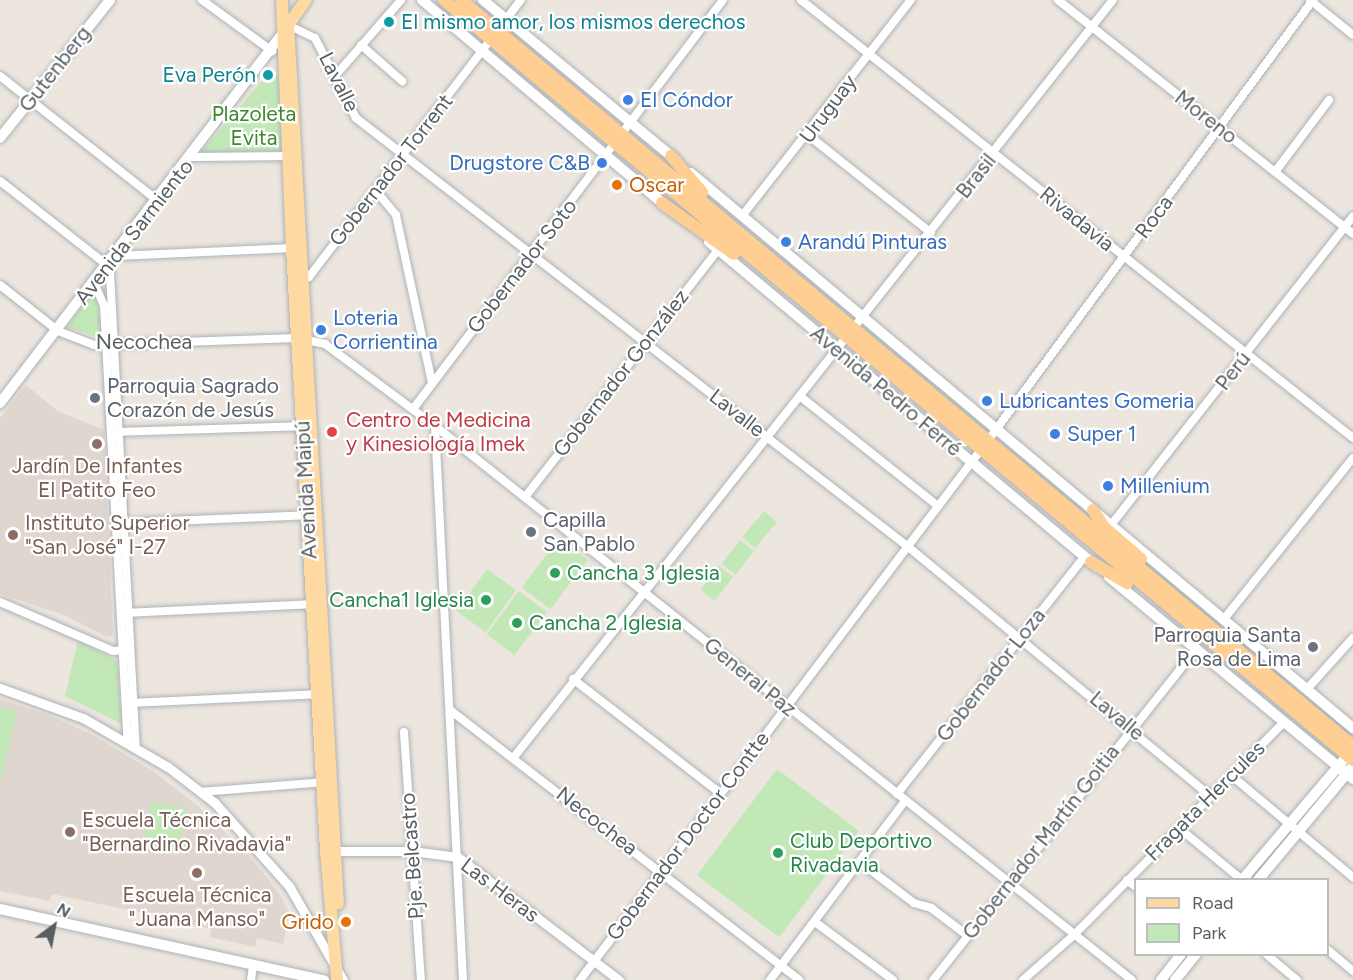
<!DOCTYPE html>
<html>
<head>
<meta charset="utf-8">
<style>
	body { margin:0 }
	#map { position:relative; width:1353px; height:980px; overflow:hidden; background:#ede6df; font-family:Figtree,sans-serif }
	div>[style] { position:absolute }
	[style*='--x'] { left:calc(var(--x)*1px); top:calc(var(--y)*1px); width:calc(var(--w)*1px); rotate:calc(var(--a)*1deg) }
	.education>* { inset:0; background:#dfd7cf }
	.green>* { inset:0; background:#c3e8b8; transform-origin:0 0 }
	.roads { filter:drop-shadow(0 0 2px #adb3b7) drop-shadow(0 0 2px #adb3b7) }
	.minor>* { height:8px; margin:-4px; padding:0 4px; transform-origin:4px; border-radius:4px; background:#fff }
	.tertiary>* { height:9px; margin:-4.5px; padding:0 4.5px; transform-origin:4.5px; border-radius:4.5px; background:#fff }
	.secondary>* { height:10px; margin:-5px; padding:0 5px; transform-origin:5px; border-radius:5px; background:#fff }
	.primary>* { height:12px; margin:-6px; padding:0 6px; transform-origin:6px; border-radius:6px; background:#ffd9a2 }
	.trunk>* { height:12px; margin:-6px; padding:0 6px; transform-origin:6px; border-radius:6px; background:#ffce93 }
	.dots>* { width:16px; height:16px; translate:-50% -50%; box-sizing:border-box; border:3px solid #fff; border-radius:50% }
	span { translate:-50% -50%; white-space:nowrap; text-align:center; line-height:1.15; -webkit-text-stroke:4.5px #fff; paint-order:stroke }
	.culture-label { font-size:21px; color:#0d838f }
	.left { translate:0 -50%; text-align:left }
	.right { translate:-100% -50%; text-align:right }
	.street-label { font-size:21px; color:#585f62 }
	.shop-label { font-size:21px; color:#366cbe }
	.park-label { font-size:21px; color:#3d862c }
	.food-label { font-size:21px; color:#c56008 }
	.worship-label { font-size:21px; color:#5b616d }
	.health-label { font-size:21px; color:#be3a42 }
	.education-label { font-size:21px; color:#785e54 }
	.leisure-label { font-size:21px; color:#27864d }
	.legend { position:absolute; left:1134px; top:878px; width:195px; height:78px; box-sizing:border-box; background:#fff; border:2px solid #bcbfc0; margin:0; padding:8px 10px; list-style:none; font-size:18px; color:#585f62 }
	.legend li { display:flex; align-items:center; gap:12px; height:30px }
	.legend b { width:30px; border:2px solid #bcbfc0 }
	.north { position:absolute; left:24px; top:896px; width:60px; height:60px; -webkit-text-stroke:4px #fff; paint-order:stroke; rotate:32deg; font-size:16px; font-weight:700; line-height:24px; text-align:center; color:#585f62 }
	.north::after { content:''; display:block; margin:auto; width:21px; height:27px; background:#585f62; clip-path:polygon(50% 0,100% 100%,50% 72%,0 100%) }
</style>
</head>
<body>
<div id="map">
	<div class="education">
		<div style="clip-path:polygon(26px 385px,58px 411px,104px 430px,113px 636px,107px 637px,64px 615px,0 594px,0 418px)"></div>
		<div style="clip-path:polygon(0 699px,51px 716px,91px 734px,153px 771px,199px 807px,252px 859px,281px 896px,289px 913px,283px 944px,257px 938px,255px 947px,210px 937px,211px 929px,124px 909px,52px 894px,50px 901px,0 891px)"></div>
	</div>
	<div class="green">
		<div style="clip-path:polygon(269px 73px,275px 73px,278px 78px,282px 151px,200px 153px)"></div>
		<div style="clip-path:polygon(94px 291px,104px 339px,67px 327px)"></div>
		<div style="left:764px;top:511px;width:17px;height:34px;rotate:40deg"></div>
		<div style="left:559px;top:538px;width:36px;height:62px;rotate:37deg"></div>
		<div style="left:740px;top:540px;width:18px;height:30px;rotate:38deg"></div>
		<div style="left:719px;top:566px;width:18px;height:30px;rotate:38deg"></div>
		<div style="left:487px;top:569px;width:36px;height:52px;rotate:36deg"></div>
		<div style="left:519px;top:591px;width:35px;height:54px;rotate:37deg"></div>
		<div style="clip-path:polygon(78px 640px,117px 661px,122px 724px,65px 696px)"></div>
		<div style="clip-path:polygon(0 707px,17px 711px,0 782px)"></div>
		<div style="left:777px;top:769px;width:103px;height:133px;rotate:37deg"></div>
		<div style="left:153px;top:801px;width:36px;height:44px;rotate:14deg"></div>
	</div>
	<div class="roads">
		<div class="minor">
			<div style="--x:202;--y:0;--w:87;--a:36.1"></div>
			<div style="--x:801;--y:0;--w:705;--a:38.43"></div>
			<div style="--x:1058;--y:0;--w:377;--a:38.4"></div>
			<div style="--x:1310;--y:0;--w:55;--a:39.1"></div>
			<div style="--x:286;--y:24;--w:32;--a:26"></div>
			<div style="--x:315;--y:38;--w:90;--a:62.9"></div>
			<div style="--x:356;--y:118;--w:698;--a:37.84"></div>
			<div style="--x:907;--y:546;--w:393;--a:39.5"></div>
			<div style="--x:361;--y:45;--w:55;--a:41.3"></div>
			<div style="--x:0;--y:76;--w:201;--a:38.3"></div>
			<div style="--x:335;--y:76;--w:101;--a:-49"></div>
			<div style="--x:808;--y:135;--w:157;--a:38.5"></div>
			<div style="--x:191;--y:157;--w:101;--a:-0.6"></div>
			<div style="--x:1275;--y:172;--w:90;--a:-53.1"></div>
			<div style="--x:0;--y:181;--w:137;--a:38.2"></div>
			<div style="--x:108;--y:266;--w:7;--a:74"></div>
			<div style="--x:110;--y:273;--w:475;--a:86.9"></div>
			<div style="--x:376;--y:191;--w:31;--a:50"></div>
			<div style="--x:396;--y:215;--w:172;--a:77.9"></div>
			<div style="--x:742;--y:216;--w:274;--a:-52"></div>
			<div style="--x:116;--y:256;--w:178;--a:-2.6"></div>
			<div style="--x:300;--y:280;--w:9;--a:-18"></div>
			<div style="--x:309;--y:277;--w:349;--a:-52.6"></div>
			<div style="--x:94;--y:283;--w:24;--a:66"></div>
			<div style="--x:104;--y:305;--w:438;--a:86.9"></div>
			<div style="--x:0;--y:285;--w:74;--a:38.4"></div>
			<div style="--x:58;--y:331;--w:39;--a:21"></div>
			<div style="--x:94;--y:345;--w:203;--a:-2"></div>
			<div style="--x:297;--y:338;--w:29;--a:12"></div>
			<div style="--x:325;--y:344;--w:137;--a:36.7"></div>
			<div style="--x:435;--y:426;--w:890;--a:38.48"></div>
			<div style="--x:801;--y:397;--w:175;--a:38.5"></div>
			<div style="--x:413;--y:409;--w:513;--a:-52.84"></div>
			<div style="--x:435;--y:426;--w:555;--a:87.11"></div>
			<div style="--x:115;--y:432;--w:189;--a:-1.8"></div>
			<div style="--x:525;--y:497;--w:313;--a:-52"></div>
			<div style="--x:120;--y:523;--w:189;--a:-2.4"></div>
			<div style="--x:1111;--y:525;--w:392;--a:-51.9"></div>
			<div style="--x:0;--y:602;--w:123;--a:23.4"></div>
			<div style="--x:113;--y:651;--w:13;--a:-4"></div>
			<div style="--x:124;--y:613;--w:192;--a:-2.7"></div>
			<div style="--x:1224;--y:619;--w:206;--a:-51.3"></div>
			<div style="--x:573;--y:679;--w:186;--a:37.8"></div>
			<div style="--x:1307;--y:689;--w:69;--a:-48"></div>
			<div style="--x:130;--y:703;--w:192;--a:-2.7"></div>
			<div style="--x:450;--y:710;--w:441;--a:37.7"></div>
			<div style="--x:404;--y:732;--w:249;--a:86.1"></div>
			<div style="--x:514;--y:757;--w:965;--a:-51.65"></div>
			<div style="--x:1232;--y:776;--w:158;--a:39.9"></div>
			<div style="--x:201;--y:792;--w:124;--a:-4.6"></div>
			<div style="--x:897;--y:794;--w:303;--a:-51.7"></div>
			<div style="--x:1179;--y:828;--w:82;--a:39.5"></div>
			<div style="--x:860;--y:862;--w:68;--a:37.2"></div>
			<div style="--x:914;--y:903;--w:18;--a:16"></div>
			<div style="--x:931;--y:908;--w:46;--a:37.1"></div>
			<div style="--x:1127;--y:880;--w:11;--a:38"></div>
			<div style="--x:815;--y:922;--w:97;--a:36.6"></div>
			<div style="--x:1328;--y:950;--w:33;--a:40"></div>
			<div style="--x:1266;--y:954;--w:40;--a:40"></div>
			<div style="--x:251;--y:980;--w:15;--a:-82"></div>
			<div style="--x:580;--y:980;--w:688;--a:-52.91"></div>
			<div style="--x:995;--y:431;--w:536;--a:-53.58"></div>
			<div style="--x:770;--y:980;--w:224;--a:-53"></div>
			<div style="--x:933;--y:980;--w:423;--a:-51.5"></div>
			<div style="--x:1023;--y:980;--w:68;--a:-41.4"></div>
			<div style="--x:1074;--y:935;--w:299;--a:-45.4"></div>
		</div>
		<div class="tertiary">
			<div style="--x:0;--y:688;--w:88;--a:19.9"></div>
			<div style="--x:83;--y:718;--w:98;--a:30"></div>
			<div style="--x:168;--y:767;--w:59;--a:37.5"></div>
			<div style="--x:215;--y:803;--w:111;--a:48.3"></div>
			<div style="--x:289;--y:886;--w:108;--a:60.1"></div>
			<div style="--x:330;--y:851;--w:82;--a:0"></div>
			<div style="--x:412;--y:851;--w:46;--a:7.4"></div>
			<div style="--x:458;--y:857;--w:203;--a:37.4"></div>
		</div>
		<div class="secondary">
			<div style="--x:422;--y:0;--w:321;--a:40.2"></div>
			<div style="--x:483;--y:0;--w:252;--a:39.7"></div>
			<div style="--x:0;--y:138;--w:176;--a:-51.4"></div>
			<div style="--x:691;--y:173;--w:864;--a:39.98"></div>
			<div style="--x:709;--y:242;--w:506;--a:39.95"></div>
			<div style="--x:0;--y:403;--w:462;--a:-52.6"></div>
			<div style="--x:1109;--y:577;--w:317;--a:39.6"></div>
			<div style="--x:1242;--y:880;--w:172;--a:-49.7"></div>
			<div style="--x:1258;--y:880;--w:148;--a:-50.2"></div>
			<div style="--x:0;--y:909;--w:332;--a:12.4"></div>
			<div style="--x:1161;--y:980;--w:33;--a:-52"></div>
			<div style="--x:1175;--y:980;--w:33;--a:-51"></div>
		</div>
		<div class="primary">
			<div style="--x:282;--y:0;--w:248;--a:87.7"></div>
			<div style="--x:292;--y:248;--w:604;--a:86.77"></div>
			<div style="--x:326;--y:851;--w:129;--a:85.1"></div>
			<div style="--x:288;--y:24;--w:881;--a:86.75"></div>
			<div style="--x:284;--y:31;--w:38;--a:-55"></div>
		</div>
		<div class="trunk">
			<div style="--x:444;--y:0;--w:1185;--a:39.9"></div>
			<div style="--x:461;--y:0;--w:1163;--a:39.91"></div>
			<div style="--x:671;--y:156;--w:48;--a:49.3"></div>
			<div style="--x:662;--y:203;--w:88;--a:35.3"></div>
			<div style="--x:1093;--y:510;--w:20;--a:57"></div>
			<div style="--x:1104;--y:527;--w:49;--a:40.9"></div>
			<div style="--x:1091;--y:562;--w:42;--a:30.3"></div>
		</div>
	</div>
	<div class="dots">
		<div style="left:389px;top:22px;background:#0f9aa8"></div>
		<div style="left:268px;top:75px;background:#0f9aa8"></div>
		<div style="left:628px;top:100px;background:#3f7fe0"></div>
		<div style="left:602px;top:163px;background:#3f7fe0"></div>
		<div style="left:617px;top:185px;background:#e8710a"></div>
		<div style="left:786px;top:242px;background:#3f7fe0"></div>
		<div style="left:321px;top:330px;background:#3f7fe0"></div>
		<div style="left:95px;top:398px;background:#6b7280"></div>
		<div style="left:987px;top:401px;background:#3f7fe0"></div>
		<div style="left:332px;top:432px;background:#e0444e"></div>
		<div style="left:1055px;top:434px;background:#3f7fe0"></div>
		<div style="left:97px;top:444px;background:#8d6e63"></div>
		<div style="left:1108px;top:486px;background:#3f7fe0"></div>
		<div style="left:531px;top:532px;background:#6b7280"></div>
		<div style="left:13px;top:535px;background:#8d6e63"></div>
		<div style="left:555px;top:573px;background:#2e9e5b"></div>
		<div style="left:486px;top:600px;background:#2e9e5b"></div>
		<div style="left:517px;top:623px;background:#2e9e5b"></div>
		<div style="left:1313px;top:647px;background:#6b7280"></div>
		<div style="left:70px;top:832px;background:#8d6e63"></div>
		<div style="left:778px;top:853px;background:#2e9e5b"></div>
		<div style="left:197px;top:873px;background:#8d6e63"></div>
		<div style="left:346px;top:922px;background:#e8710a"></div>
	</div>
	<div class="culture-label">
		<span class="left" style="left:401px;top:22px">El mismo amor, los mismos derechos</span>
		<span class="right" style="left:256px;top:75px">Eva Perón</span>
	</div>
	<div class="street-label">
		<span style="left:55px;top:69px;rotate:-52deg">Gutenberg</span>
		<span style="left:339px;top:82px;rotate:63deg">Lavalle</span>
		<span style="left:828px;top:109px;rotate:-53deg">Uruguay</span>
		<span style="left:1206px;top:117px;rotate:38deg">Moreno</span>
		<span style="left:391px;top:170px;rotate:-52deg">Gobernador Torrent</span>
		<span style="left:976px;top:176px;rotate:-52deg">Brasil</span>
		<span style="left:1154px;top:217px;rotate:-53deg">Roca</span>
		<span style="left:1077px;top:219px;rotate:39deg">Rivadavia</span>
		<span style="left:134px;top:232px;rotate:-52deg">Avenida Sarmiento</span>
		<span style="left:522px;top:266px;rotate:-52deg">Gobernador Soto</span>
		<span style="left:144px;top:342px">Necochea</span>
		<span style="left:1233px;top:371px;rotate:-52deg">Perú</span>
		<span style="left:621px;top:373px;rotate:-52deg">Gobernador González</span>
		<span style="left:886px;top:391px;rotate:40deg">Avenida Pedro Ferré</span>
		<span style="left:737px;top:413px;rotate:38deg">Lavalle</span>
		<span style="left:306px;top:490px;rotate:-93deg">Avenida Maipú</span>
		<span style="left:991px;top:675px;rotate:-52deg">Gobernador Loza</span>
		<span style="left:750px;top:677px;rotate:39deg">General Paz</span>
		<span style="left:1117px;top:716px;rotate:40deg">Lavalle</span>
		<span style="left:1205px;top:801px;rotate:-45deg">Fragata Hercules</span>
		<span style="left:597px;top:821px;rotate:38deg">Necochea</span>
		<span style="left:688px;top:836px;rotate:-53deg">Gobernador Doctor Contte</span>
		<span style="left:1041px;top:842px;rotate:-52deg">Gobernador Martín Goitia</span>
		<span style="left:412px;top:856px;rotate:-94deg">Pje. Belcastro</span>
		<span style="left:500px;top:890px;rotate:37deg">Las Heras</span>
	</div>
	<div class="shop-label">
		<span class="left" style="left:640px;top:100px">El Cóndor</span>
		<span class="right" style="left:590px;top:163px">Drugstore C&amp;B</span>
		<span class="left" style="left:798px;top:242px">Arandú Pinturas</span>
		<span class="left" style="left:333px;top:330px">Loteria<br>Corrientina</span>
		<span class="left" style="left:999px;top:401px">Lubricantes Gomeria</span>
		<span class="left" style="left:1067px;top:434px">Super 1</span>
		<span class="left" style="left:1120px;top:486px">Millenium</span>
	</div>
	<div class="park-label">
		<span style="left:254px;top:126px">Plazoleta<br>Evita</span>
	</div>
	<div class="food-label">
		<span class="left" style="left:629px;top:185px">Oscar</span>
		<span class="right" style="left:334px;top:922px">Grido</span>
	</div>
	<div class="worship-label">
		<span class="left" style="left:107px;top:398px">Parroquia Sagrado<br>Corazón de Jesús</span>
		<span class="left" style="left:543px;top:532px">Capilla<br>San Pablo</span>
		<span class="right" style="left:1301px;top:647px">Parroquia Santa<br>Rosa de Lima</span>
	</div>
	<div class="health-label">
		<span class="left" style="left:346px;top:432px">Centro de Medicina<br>y Kinesiología Imek</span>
	</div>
	<div class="education-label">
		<span style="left:97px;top:478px">Jardín De Infantes<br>El Patito Feo</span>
		<span class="left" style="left:25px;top:535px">Instituto Superior<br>"San José" I-27</span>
		<span class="left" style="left:82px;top:832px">Escuela Técnica<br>"Bernardino Rivadavia"</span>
		<span style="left:197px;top:907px">Escuela Técnica<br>"Juana Manso"</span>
	</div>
	<div class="leisure-label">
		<span class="left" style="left:567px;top:573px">Cancha 3 Iglesia</span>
		<span class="right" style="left:474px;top:600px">Cancha1 Iglesia</span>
		<span class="left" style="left:529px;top:623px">Cancha 2 Iglesia</span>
		<span class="left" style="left:790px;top:853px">Club Deportivo<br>Rivadavia</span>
	</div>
	<ul class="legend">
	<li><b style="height:8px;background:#ffd9a2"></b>Road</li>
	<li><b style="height:16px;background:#c3e8b8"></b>Park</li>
	</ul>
	<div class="north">N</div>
</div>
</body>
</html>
